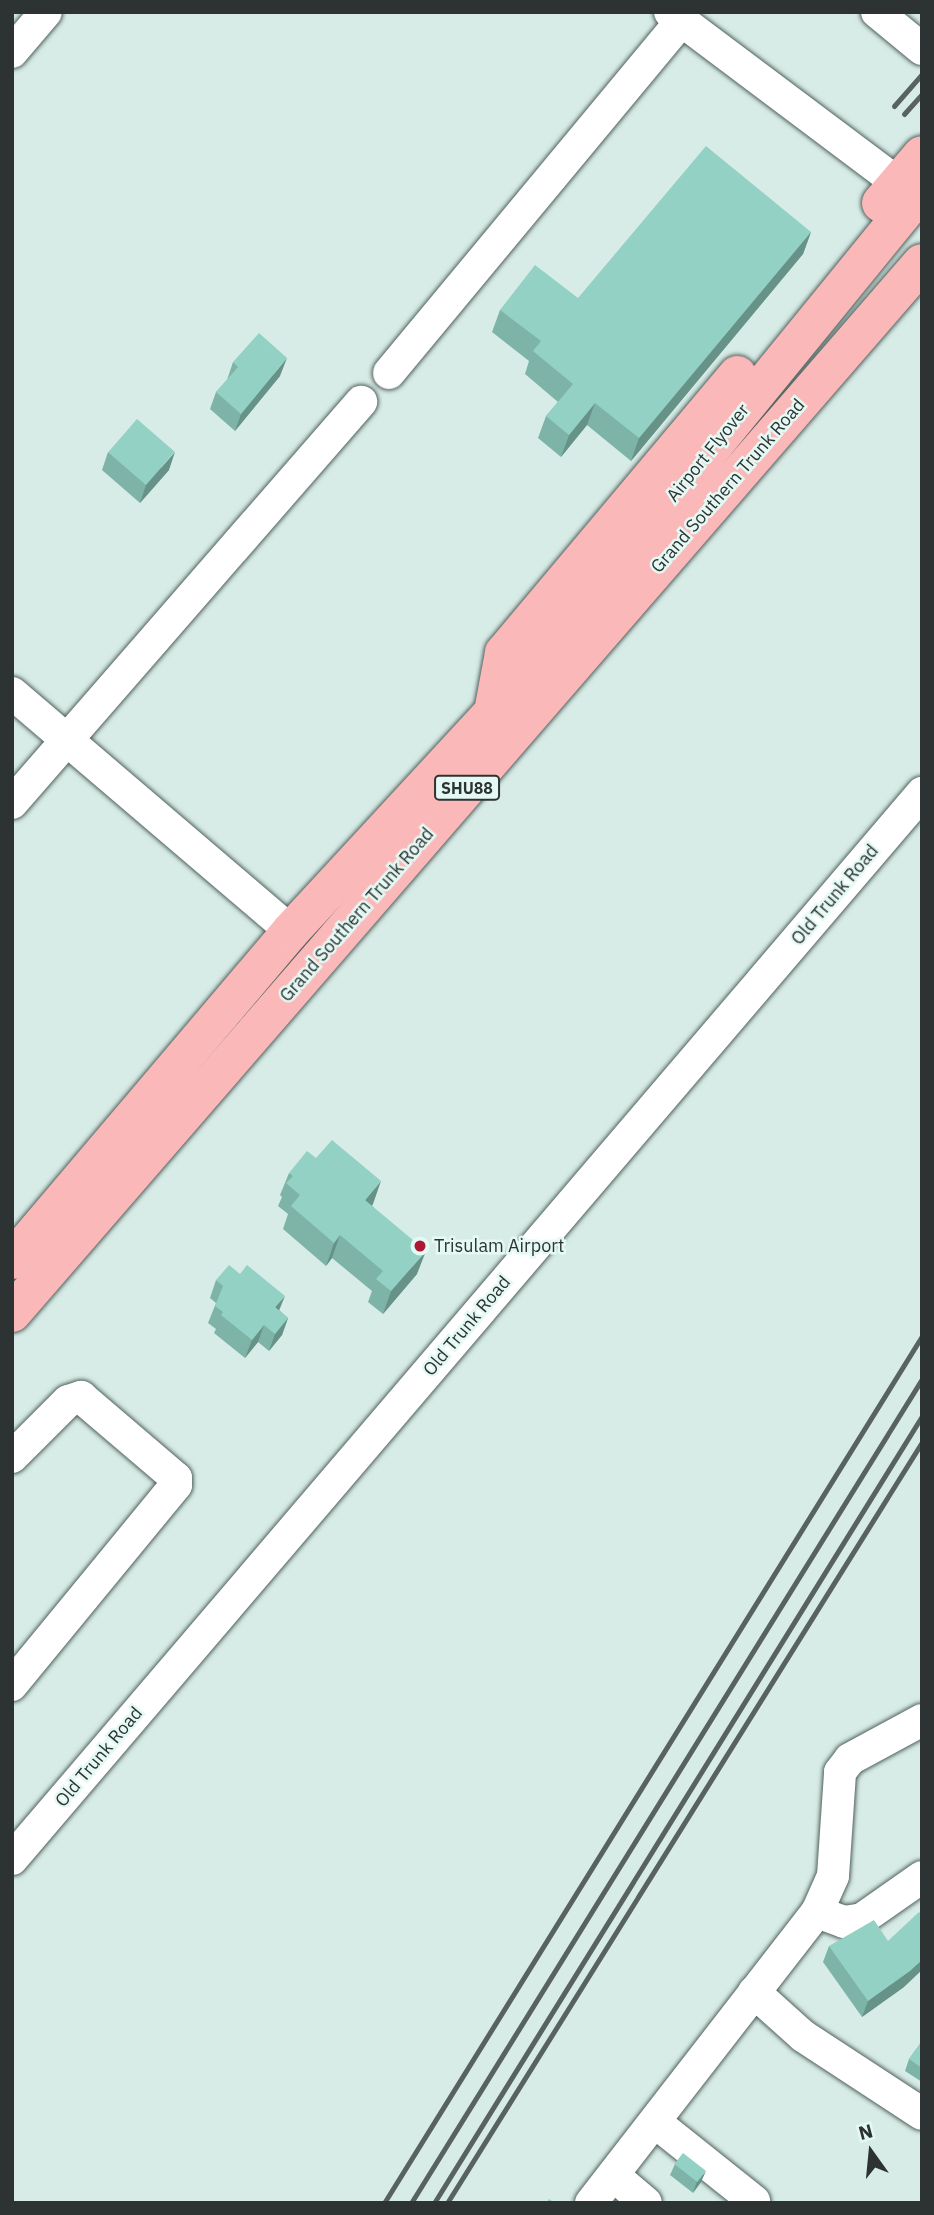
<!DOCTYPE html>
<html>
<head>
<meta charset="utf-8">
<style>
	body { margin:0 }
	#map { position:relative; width:934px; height:2215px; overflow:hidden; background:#d8ece7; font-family:"IBM Plex Sans",sans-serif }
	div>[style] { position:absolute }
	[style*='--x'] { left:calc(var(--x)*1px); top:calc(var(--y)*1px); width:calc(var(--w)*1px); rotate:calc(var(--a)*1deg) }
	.roads { filter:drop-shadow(0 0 2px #50615d) drop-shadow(0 0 2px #50615d) }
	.minor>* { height:32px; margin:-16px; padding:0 16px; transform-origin:16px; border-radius:16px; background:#fff }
	.major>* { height:38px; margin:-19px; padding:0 19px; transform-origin:19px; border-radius:19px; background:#fbb8b9 }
	.rail>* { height:5px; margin:-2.5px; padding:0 2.5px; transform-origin:2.5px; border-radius:2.5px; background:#586260 }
	.wall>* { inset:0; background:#7eb4a8 }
	.shaded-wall>* { inset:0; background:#669288 }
	.building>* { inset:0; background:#92d1c3; transform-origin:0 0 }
	.dots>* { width:19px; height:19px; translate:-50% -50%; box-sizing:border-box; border:4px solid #e5f9f4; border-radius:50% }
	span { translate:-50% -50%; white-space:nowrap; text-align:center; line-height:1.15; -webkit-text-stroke:5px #e5f9f4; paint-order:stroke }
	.shield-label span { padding:2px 5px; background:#e5f9f4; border:2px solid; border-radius:5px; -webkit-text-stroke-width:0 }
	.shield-label { font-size:16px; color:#2c3332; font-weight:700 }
	.street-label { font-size:18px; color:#2c3332 }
	.poi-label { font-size:18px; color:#2c3332 }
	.left { translate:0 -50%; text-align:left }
	.frame { position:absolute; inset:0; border:14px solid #2c3332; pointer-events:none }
	.north { position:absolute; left:836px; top:2117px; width:70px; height:70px; -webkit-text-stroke:5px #e5f9f4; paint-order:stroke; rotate:345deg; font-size:19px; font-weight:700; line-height:28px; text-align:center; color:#2c3332 }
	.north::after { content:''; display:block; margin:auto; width:24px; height:32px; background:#2c3332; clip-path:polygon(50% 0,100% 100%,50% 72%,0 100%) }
</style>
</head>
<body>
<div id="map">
	<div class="roads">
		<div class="minor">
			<div style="--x:670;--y:12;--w:285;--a:36.9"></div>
			<div style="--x:877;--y:12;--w:58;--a:39.4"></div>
			<div style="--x:12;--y:52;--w:52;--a:-49.6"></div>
			<div style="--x:389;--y:373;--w:456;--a:-50.3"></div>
			<div style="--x:12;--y:693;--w:367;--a:40.5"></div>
			<div style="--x:12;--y:803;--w:532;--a:-48.97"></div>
			<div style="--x:12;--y:1457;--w:79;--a:-45"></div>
			<div style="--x:68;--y:1401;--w:14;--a:-17"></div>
			<div style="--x:81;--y:1397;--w:125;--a:40.5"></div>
			<div style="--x:176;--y:1478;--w:7;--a:90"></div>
			<div style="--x:176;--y:1485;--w:259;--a:129.4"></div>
			<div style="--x:12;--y:1859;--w:1402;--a:-49.51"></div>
			<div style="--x:817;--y:1912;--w:29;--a:20"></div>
			<div style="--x:844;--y:1922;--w:18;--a:-9"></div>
			<div style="--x:862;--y:1919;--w:73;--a:-35"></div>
			<div style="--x:754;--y:1992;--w:66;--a:41.9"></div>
			<div style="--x:803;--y:2036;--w:142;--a:33.2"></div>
			<div style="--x:655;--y:2122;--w:127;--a:38.6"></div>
			<div style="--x:613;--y:2175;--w:43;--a:40.3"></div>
			<div style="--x:591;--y:2203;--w:368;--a:-52.2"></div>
			<div style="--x:817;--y:1912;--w:39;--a:-66"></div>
			<div style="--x:833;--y:1876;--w:104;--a:-86.1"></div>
			<div style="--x:840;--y:1772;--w:16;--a:-52"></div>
			<div style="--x:850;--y:1759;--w:82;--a:-28.4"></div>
		</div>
		<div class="major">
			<div style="--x:881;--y:203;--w:63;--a:-49.5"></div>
			<div style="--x:493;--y:712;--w:60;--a:-79.4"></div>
			<div style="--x:504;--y:653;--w:363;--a:-50"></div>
			<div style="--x:12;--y:1260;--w:431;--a:-49.7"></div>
			<div style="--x:291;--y:931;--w:347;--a:-47.3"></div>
			<div style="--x:526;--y:676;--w:627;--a:-50.83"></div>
			<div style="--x:12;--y:1313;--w:1389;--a:-49.09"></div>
		</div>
	</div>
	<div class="rail">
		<div style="--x:894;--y:106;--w:43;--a:-48.8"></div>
		<div style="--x:904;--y:114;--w:27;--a:-48"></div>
		<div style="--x:384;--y:2203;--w:1020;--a:-58.18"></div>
		<div style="--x:411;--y:2203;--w:970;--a:-58.2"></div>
		<div style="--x:434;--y:2203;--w:926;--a:-58.2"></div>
		<div style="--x:447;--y:2203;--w:897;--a:-58.03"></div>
	</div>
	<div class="wall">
		<div style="clip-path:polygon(811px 232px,803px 254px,631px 461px,587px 425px,561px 457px,538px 438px,546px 416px,558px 402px,525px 374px,529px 361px,492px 332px,500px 310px,578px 298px)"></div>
		<div style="clip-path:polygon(233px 362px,280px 376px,235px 431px,210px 409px,216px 392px,227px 380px)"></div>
		<div style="clip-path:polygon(108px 452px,169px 470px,140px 503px,102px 470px)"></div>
		<div style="clip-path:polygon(289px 1173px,373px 1204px,372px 1205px,417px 1274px,383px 1314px,368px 1302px,372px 1291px,332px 1258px,326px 1266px,283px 1229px,288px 1214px,278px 1206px,282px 1197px,280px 1195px)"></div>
		<div style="clip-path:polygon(216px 1280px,279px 1310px,288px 1318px,282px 1335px,269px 1351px,258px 1342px,245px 1358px,214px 1333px,216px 1329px,208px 1323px,216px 1303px,210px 1298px)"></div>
		<div style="clip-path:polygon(829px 1946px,904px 1987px,862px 2017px,823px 1962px)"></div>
		<div style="clip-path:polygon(922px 2041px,922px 2082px,905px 2071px,909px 2059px)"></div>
		<div style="clip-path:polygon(675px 2164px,701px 2182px,693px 2193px,670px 2175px)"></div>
	</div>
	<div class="shaded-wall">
		<div style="clip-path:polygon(811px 232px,803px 254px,631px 461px,639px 438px)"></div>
		<div style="clip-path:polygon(287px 358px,280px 376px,235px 431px,241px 414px)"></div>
		<div style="clip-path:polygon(595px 403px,587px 425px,561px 457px,569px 435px)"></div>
		<div style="clip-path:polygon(175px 452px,169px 470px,140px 503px,146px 485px)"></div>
		<div style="clip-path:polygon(381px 1181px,373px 1204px,357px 1222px,365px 1200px)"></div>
		<div style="clip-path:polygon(340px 1235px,332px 1258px,326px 1266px,334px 1243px)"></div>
		<div style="clip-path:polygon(426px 1251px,417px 1274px,383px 1314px,391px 1291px)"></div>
		<div style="clip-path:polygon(285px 1296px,278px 1313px,275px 1307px)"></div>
		<div style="clip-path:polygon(288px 1318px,282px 1335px,269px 1351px,275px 1334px)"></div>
		<div style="clip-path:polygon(264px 1325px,258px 1342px,245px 1358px,252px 1340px)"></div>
		<div style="clip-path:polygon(922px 1960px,922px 1970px,904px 1987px,862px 2017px,868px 2001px)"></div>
		<div style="clip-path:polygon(706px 2171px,701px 2182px,693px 2193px,697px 2181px)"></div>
	</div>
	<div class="building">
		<div style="clip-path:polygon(706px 146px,811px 232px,639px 438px,595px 403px,569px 435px,546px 416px,573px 384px,533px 351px,541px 341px,500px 310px,535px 265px,578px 298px)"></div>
		<div style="clip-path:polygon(259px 333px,287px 358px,241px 414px,216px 392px,238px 367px,233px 362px)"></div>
		<div style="left:137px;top:419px;width:50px;height:44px;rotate:41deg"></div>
		<div style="clip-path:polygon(332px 1140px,381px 1181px,365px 1200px,426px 1251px,391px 1291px,376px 1279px,383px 1271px,340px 1235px,334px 1243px,291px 1206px,300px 1195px,286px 1183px,293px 1176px,289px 1173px,307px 1151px,316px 1158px)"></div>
		<div style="clip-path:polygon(229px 1265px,240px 1274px,247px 1265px,285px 1296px,275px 1307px,288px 1318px,275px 1334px,264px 1325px,252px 1340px,221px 1315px,223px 1312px,215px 1306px,223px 1286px,216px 1280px)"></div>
		<div style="clip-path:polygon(919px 1912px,922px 1915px,922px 1960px,910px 1971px,868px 2001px,829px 1946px,874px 1920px,888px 1941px)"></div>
		<div style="clip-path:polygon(922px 2041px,922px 2068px,909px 2059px)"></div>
		<div style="left:683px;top:2153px;width:29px;height:14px;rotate:38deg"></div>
		<div style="clip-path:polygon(549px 2199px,555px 2203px,546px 2203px)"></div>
	</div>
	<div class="dots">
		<div style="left:420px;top:1246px;background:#ac1733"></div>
	</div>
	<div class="shield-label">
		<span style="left:467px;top:788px">SHU88</span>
	</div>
	<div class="street-label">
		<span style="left:708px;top:453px;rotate:-51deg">Airport Flyover</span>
		<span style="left:728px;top:486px;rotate:-49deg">Grand Southern Trunk Road</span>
		<span style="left:835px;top:895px;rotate:-50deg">Old Trunk Road</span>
		<span style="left:357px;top:915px;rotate:-49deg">Grand Southern Trunk Road</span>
		<span style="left:467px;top:1326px;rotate:-50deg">Old Trunk Road</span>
		<span style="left:99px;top:1757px;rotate:-50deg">Old Trunk Road</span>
	</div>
	<div class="poi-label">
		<span class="left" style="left:434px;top:1246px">Trisulam Airport</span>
	</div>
	<div class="frame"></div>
	<div class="north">N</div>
</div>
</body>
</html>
